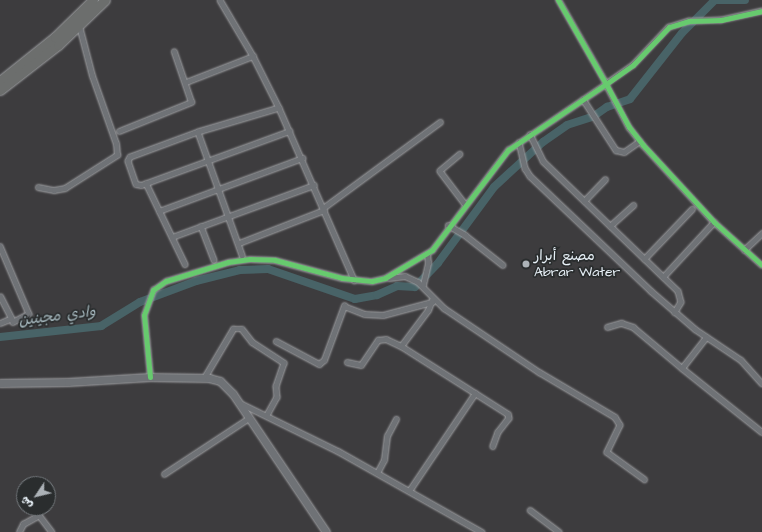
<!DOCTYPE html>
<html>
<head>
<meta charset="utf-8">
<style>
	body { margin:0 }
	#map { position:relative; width:762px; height:532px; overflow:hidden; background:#3d3c3e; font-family:"Architects Daughter","Playpen Sans Arabic",sans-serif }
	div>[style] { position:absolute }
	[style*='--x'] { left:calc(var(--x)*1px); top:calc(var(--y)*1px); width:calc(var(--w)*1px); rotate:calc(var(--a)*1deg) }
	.river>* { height:8px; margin:-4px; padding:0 4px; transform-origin:4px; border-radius:4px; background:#486367 }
	.roads { filter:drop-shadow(0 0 1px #9e9fa2) drop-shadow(0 0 1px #9e9fa2) }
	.street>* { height:4.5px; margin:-2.25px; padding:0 2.25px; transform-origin:2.25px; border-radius:2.25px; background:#6f7276 }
	.secondary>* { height:7px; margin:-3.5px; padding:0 3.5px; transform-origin:3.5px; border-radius:3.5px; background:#6f7276 }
	.highway>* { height:9px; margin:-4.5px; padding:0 4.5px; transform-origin:4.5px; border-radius:4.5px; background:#6c6e6d }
	.cycleway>* { height:5px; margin:-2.5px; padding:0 2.5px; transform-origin:2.5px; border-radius:2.5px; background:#67ca6e }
	.dots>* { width:11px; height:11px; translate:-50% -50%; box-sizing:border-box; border:2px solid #2a2d2e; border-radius:50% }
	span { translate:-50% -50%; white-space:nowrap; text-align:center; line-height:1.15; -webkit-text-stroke:3.5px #2a2d2e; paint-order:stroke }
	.poi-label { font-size:14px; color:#e8f1f8 }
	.left { translate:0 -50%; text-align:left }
	.water-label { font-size:15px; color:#a8bac0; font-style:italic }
	.north { position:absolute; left:16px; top:476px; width:40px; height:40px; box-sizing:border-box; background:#2a2d2e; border:1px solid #767b7f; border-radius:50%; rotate:235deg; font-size:11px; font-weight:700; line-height:16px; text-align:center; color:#e8f1f8 }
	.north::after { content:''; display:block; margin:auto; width:14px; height:18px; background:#acb2b7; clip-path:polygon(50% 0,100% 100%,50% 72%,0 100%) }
</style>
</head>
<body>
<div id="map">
	<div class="river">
		<div style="--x:0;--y:337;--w:102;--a:-6.2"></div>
		<div style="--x:101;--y:326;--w:46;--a:-31.6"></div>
		<div style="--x:140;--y:302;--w:60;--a:-20.6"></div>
		<div style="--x:196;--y:281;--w:45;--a:-14"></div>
		<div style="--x:240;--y:270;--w:28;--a:-2"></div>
		<div style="--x:268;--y:269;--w:92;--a:19"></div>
		<div style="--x:355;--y:299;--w:22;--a:-10"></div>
		<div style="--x:377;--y:295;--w:22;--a:-24"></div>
		<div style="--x:397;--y:286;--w:18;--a:3"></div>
		<div style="--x:415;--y:287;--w:33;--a:-46"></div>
		<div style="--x:438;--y:263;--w:94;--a:-53.6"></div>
		<div style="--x:494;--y:187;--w:67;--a:-42.6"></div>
		<div style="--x:543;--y:142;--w:29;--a:-35"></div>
		<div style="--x:567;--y:125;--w:28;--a:-18"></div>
		<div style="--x:594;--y:116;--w:16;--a:-35"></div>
		<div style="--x:607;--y:107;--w:24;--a:-19"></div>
		<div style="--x:630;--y:99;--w:84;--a:-51.8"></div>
		<div style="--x:682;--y:33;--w:47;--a:-45"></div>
		<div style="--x:715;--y:0;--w:30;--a:0"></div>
	</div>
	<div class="roads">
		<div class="street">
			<div style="--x:220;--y:0;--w:65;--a:59.5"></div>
			<div style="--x:253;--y:56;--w:58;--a:63.4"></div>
			<div style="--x:279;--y:108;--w:188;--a:66.4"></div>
			<div style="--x:762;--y:11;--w:42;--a:167.6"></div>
			<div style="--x:721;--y:20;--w:32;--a:178"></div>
			<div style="--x:689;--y:21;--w:21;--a:163"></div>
			<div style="--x:669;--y:27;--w:52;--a:133.5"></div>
			<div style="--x:633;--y:65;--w:33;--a:145"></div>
			<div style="--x:606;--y:84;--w:49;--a:61.9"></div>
			<div style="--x:629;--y:127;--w:23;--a:52"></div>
			<div style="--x:643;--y:145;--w:105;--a:47.3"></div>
			<div style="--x:714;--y:222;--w:64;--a:41.9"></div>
			<div style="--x:186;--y:82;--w:72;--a:-21.2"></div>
			<div style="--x:583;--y:99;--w:61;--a:57.1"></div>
			<div style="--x:616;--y:150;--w:8;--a:14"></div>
			<div style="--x:624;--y:152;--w:19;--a:-35"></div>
			<div style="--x:279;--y:108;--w:84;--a:163.5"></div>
			<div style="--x:198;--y:132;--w:72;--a:159.8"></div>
			<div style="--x:130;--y:157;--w:4;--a:117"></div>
			<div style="--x:128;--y:161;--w:24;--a:71"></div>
			<div style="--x:136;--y:184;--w:5;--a:11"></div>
			<div style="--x:141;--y:185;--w:158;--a:-20"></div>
			<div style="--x:119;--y:131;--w:78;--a:-21.9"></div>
			<div style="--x:191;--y:102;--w:53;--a:-108.8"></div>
			<div style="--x:198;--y:132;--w:131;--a:70.3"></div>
			<div style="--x:530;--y:134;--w:30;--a:64"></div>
			<div style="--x:543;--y:161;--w:187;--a:43.9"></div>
			<div style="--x:678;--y:291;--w:11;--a:75"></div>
			<div style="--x:681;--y:302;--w:12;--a:121"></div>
			<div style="--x:519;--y:142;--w:27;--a:77"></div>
			<div style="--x:525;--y:168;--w:9;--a:58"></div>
			<div style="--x:530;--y:176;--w:167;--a:43.5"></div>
			<div style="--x:651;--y:291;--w:58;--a:40.8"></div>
			<div style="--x:695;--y:329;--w:55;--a:34"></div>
			<div style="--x:741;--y:360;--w:31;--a:48"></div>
			<div style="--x:460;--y:154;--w:26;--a:140"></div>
			<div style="--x:440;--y:171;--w:41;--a:52.9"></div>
			<div style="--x:146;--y:183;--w:90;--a:64.3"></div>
			<div style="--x:38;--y:187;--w:16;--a:11"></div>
			<div style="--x:54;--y:190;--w:11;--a:-10"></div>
			<div style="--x:65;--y:188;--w:62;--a:-32.4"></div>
			<div style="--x:117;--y:155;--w:11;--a:-95"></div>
			<div style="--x:116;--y:144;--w:72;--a:-109.4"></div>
			<div style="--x:92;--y:76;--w:52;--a:-104.6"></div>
			<div style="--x:584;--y:201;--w:30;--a:-46"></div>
			<div style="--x:323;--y:208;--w:145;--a:-36.3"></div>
			<div style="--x:159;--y:211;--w:153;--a:-20.3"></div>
			<div style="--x:448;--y:225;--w:20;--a:30"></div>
			<div style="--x:465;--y:235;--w:48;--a:38.3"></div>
			<div style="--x:201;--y:226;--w:36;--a:69"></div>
			<div style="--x:610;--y:226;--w:31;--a:-42"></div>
			<div style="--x:172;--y:237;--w:151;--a:-20.1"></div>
			<div style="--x:239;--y:243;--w:91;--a:-21.2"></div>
			<div style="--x:0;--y:246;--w:74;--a:66.9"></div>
			<div style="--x:29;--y:314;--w:18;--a:153"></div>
			<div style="--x:13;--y:322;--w:28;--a:-117"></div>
			<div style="--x:744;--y:250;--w:25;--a:-43"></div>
			<div style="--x:644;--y:259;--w:69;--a:-46.2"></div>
			<div style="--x:663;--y:277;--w:75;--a:-47.2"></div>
			<div style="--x:389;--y:278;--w:16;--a:-7"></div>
			<div style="--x:405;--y:276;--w:14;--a:25"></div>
			<div style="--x:418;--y:282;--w:37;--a:45"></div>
			<div style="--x:444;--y:308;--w:115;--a:34"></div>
			<div style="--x:539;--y:372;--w:88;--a:30.6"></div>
			<div style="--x:615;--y:417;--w:9;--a:58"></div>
			<div style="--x:620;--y:425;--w:30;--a:116"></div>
			<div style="--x:607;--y:452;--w:46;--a:36.1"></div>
			<div style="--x:423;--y:285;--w:23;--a:-77"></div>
			<div style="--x:428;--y:263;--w:9;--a:-96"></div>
			<div style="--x:0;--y:323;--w:11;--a:-22"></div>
			<div style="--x:607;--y:327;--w:15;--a:-16"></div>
			<div style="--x:621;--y:323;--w:13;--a:18"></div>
			<div style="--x:633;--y:327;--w:64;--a:39.9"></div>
			<div style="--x:682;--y:368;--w:39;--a:-52"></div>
			<div style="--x:276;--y:341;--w:49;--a:28.1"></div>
			<div style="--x:319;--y:364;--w:6;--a:-39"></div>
			<div style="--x:324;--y:360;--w:58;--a:-69.7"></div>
			<div style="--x:344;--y:306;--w:22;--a:21"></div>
			<div style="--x:365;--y:314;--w:18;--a:3"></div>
			<div style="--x:383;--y:315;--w:51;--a:-14.9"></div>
			<div style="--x:401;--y:346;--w:45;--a:-53.1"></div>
			<div style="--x:428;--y:310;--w:11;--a:-68"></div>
			<div style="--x:347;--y:362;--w:14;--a:12"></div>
			<div style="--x:361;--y:365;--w:30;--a:-56"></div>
			<div style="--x:378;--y:340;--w:8;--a:-7"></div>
			<div style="--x:386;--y:339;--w:17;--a:25"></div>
			<div style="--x:401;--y:346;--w:127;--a:32.4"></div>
			<div style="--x:508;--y:414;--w:4;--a:76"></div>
			<div style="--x:509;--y:418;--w:18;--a:128"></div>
			<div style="--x:498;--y:432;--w:15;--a:110"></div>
			<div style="--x:682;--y:368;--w:102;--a:38.7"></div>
			<div style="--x:150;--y:377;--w:62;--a:-95.5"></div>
			<div style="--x:144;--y:315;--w:27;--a:-70"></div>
			<div style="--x:153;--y:290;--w:16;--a:-35"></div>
			<div style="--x:166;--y:281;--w:65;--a:-17"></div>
			<div style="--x:228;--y:262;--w:22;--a:-8"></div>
			<div style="--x:250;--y:259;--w:25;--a:2"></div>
			<div style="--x:275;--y:260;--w:69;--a:15"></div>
			<div style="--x:342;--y:278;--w:30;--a:6"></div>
			<div style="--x:372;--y:281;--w:13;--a:-13"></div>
			<div style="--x:385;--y:278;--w:55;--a:-30.8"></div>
			<div style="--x:432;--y:250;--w:126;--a:-52.8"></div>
			<div style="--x:508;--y:150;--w:118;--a:-34"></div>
			<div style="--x:606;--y:84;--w:97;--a:-119.7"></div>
			<div style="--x:204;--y:378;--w:57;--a:-59.4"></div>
			<div style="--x:233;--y:329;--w:9;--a:0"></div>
			<div style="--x:242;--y:329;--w:16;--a:52"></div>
			<div style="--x:252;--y:342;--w:38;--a:33"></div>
			<div style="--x:284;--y:363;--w:24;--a:109"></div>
			<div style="--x:276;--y:386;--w:11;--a:85"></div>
			<div style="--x:277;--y:397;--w:21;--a:119"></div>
			<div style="--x:240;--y:403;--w:109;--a:26.1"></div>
			<div style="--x:338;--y:451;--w:165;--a:29.4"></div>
			<div style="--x:377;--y:473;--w:15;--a:-62"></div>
			<div style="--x:384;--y:460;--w:24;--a:-83"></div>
			<div style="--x:387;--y:436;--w:19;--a:-62"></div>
			<div style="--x:164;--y:474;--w:102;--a:-33.4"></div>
			<div style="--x:409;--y:491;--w:118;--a:-56"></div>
			<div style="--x:530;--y:510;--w:36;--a:37"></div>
			<div style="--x:19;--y:532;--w:9;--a:-63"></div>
			<div style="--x:23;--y:524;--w:18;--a:-29"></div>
			<div style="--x:39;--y:515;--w:21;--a:53"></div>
		</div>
		<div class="secondary">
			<div style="--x:0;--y:383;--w:68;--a:-0.8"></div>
			<div style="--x:68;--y:382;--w:82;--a:-3.5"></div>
			<div style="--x:150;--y:377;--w:59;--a:1"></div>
			<div style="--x:209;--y:378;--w:11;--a:15"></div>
			<div style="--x:220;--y:381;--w:18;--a:45"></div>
			<div style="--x:233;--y:394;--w:166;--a:56"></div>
		</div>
		<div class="highway">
			<div style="--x:0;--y:81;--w:70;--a:-38.7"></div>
			<div style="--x:55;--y:37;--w:53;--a:-44.2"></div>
			<div style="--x:0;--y:90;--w:73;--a:-37.8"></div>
			<div style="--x:58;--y:45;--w:65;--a:-43.8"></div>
		</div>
	</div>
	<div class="cycleway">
		<div style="--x:762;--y:11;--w:42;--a:167.6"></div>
		<div style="--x:721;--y:20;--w:32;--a:178"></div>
		<div style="--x:689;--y:21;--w:21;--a:163"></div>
		<div style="--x:669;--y:27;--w:52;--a:133.5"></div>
		<div style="--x:633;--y:65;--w:33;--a:145"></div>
		<div style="--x:606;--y:84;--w:49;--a:61.9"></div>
		<div style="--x:629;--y:127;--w:23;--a:52"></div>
		<div style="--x:643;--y:145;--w:105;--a:47.3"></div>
		<div style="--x:714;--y:222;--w:64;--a:41.9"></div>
		<div style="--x:150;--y:377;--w:62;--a:-95.5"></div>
		<div style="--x:144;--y:315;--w:27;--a:-70"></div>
		<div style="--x:153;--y:290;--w:16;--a:-35"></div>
		<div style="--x:166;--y:281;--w:65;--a:-17"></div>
		<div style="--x:228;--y:262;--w:22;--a:-8"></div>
		<div style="--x:250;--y:259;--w:25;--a:2"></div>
		<div style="--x:275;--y:260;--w:69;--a:15"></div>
		<div style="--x:342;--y:278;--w:30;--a:6"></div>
		<div style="--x:372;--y:281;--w:13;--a:-13"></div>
		<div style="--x:385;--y:278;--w:55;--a:-30.8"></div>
		<div style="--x:432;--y:250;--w:126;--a:-52.8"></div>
		<div style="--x:508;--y:150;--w:118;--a:-34"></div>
		<div style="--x:606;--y:84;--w:97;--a:-119.7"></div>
	</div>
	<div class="dots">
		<div style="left:526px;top:264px;background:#acb2b7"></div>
	</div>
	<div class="poi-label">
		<span class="left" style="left:534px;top:264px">مصنع أبرار<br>Abrar Water</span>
	</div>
	<div class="water-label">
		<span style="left:57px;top:316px;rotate:-7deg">وادي مجينين</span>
	</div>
	<div class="north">ش</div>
</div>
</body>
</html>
